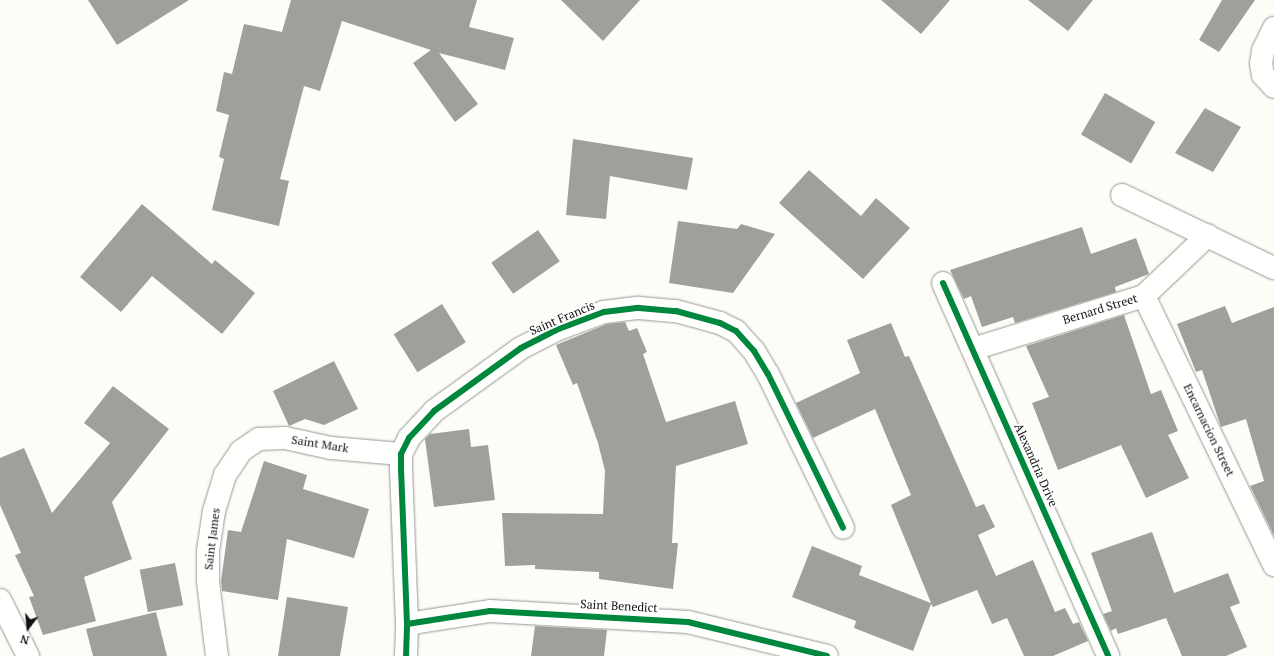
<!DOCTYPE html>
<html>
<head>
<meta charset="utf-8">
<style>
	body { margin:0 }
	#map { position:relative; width:1274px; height:656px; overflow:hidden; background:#fdfcf7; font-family:"PT Serif",serif }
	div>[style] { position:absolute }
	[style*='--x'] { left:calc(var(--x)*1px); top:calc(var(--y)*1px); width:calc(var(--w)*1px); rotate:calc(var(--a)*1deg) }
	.building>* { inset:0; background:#a19f9c; transform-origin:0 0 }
	.roads { filter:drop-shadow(0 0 1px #979795) drop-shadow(0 0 1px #979795) }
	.street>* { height:22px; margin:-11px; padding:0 11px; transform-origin:11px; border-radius:11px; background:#fffffe }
	.cycleway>* { height:6px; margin:-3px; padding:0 3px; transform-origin:3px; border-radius:3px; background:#00873e }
	span { translate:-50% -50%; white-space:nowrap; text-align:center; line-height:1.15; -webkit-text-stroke:4px #fff; paint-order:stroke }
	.street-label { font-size:12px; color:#111 }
	.north { position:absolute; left:8px; top:608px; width:40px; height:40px; -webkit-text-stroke:3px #fff; paint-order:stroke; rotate:196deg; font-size:11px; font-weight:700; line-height:16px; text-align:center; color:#111 }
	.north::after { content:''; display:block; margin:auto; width:14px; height:18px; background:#111; clip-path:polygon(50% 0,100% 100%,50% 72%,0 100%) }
</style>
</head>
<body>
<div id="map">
	<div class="building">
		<div style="clip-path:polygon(88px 0,189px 0,117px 45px)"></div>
		<div style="clip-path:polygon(291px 0,477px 0,469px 27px,514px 38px,505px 70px,439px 53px,478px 104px,455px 122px,413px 63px,431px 50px,342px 21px,320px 91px,304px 86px,280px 179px,289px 181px,279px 226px,212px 210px,224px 159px,219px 157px,229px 115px,216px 111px,224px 72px,232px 74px,244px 24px,282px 32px)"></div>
		<div style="clip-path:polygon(561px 0,640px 0,603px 41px)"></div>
		<div style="clip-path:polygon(881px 0,950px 0,921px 34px)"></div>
		<div style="clip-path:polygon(1028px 0,1093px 0,1068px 31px)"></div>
		<div style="clip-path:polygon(1222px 0,1255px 0,1219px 52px,1199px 40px)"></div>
		<div style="left:1105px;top:93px;width:58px;height:48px;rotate:30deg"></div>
		<div style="clip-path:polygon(1205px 108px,1241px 127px,1213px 172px,1175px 153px)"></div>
		<div style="clip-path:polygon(573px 139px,693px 158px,687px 190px,610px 176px,606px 219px,566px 215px)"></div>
		<div style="clip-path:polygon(809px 170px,861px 216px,876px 198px,910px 228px,863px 279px,779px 203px)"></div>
		<div style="clip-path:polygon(142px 204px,212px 264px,215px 260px,255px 293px,222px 334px,152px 276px,121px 312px,80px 277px)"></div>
		<div style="clip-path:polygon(678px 221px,737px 229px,741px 224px,775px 234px,733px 293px,669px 283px)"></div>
		<div style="clip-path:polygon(1082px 227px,1091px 254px,1136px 238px,1149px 274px,1115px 287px,1116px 292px,1015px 323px,1013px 317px,982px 327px,971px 296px,964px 299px,950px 270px)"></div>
		<div style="left:538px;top:230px;width:38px;height:57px;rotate:55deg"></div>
		<div style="left:442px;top:304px;width:45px;height:57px;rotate:58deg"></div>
		<div style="clip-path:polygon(1225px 306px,1232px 323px,1274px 307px,1274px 536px,1250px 486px,1264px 481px,1246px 419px,1221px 427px,1202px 370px,1196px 372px,1177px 324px)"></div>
		<div style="clip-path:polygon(1124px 315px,1151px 394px,1161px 390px,1178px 431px,1168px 435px,1189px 478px,1146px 498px,1121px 445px,1058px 470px,1032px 403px,1049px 397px,1026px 346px)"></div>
		<div style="clip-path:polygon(625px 322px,629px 331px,637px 328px,647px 352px,643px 354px,666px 422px,735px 401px,748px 444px,676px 466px,672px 543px,678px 543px,673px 589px,599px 579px,599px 572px,535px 569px,535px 565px,505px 566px,502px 513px,603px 514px,605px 471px,598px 443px,577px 383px,573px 385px,556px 345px,607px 324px)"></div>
		<div style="clip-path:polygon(891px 323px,905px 357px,909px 356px,976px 507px,984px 504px,995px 527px,978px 535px,996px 576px,1033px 560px,1055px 612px,1065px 608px,1073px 624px,1079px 622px,1088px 641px,1053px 656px,1024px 656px,1007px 618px,992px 624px,977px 590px,933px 607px,931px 604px,913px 651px,854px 628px,856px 621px,792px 597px,812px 546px,862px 566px,859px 575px,931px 603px,891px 505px,911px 495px,875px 409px,813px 438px,796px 403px,860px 373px,847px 340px)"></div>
		<div style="clip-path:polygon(334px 361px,358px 409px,324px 425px,305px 419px,289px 426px,273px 391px)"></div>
		<div style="clip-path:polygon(113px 386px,169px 429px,112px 502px,132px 559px,84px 577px,96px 621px,43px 635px,29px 597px,34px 596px,15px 555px,21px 553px,0 505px,0 458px,24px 448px,52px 513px,110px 443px,84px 423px)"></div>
		<div style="clip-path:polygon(469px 429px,471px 447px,488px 445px,495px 500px,434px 507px,425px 439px,430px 434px)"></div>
		<div style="clip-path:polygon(264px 461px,307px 475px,303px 489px,369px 509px,354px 558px,287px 539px,278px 600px,222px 591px,221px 581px,228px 530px,241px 532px)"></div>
		<div style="clip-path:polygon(1152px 532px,1174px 593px,1228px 573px,1240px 603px,1230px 607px,1247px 647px,1226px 656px,1182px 656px,1166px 618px,1118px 634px,1116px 628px,1111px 631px,1103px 614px,1112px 611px,1091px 553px)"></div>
		<div style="left:175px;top:563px;width:43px;height:36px;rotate:79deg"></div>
		<div style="clip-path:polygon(287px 597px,348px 607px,340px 656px,278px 656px)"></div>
		<div style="clip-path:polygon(156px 612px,167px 656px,93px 656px,86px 629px)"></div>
		<div style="clip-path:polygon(535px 626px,607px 630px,604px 656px,531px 656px)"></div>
	</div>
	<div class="roads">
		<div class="street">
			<div style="--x:1274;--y:28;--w:25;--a:116"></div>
			<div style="--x:1263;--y:51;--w:12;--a:99"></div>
			<div style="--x:1261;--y:63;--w:12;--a:81"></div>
			<div style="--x:1263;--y:75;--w:16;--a:47"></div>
			<div style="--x:1122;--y:195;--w:169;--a:25.7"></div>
			<div style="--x:943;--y:283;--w:408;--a:66.1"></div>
			<div style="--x:1144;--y:296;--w:299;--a:64.2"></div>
			<div style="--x:973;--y:349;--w:179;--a:-17.2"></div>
			<div style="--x:1144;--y:296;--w:88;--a:-43.6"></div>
			<div style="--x:0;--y:600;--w:63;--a:63.4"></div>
			<div style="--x:407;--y:624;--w:84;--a:-8.9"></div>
			<div style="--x:490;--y:611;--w:198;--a:3.2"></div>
			<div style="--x:688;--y:622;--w:143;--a:13.7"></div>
			<div style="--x:217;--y:656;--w:75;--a:-96.9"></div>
			<div style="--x:208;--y:582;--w:31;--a:-90"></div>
			<div style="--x:208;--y:551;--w:40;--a:-81.5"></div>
			<div style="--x:214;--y:511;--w:38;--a:-73"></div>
			<div style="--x:225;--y:475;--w:29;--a:-56"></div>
			<div style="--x:241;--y:451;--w:22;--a:-34"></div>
			<div style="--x:259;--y:439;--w:26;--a:-2"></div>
			<div style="--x:285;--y:438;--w:47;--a:12.3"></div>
			<div style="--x:331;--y:448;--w:70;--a:4.9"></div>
			<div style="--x:406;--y:656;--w:32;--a:-88"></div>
			<div style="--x:407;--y:624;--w:153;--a:-92.2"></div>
			<div style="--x:401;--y:471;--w:17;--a:-90"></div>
			<div style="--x:401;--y:454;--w:18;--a:-63"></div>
			<div style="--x:409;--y:438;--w:37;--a:-47"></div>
			<div style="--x:434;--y:411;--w:107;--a:-35.9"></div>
			<div style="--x:521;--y:348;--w:39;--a:-27"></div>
			<div style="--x:556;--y:330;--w:51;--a:-20.6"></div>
			<div style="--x:604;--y:312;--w:35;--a:-7"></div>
			<div style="--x:639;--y:308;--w:37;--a:5"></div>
			<div style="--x:676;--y:311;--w:46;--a:15.3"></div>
			<div style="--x:720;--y:323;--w:18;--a:27"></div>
			<div style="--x:736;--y:331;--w:27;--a:48"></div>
			<div style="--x:754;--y:351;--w:27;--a:59"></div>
			<div style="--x:768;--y:374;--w:171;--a:64"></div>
		</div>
	</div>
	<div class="cycleway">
		<div style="--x:943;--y:283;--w:408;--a:66.1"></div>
		<div style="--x:407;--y:624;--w:84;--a:-8.9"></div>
		<div style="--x:490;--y:611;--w:198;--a:3.2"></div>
		<div style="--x:688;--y:622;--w:143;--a:13.7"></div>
		<div style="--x:406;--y:656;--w:32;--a:-88"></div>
		<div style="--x:407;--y:624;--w:153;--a:-92.2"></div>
		<div style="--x:401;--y:471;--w:17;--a:-90"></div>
		<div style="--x:401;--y:454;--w:18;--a:-63"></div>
		<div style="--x:409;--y:438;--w:37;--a:-47"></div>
		<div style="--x:434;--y:411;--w:107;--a:-35.9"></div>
		<div style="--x:521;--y:348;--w:39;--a:-27"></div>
		<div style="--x:556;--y:330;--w:51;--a:-20.6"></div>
		<div style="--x:604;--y:312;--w:35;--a:-7"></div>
		<div style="--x:639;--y:308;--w:37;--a:5"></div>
		<div style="--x:676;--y:311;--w:46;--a:15.3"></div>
		<div style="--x:720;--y:323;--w:18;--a:27"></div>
		<div style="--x:736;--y:331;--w:27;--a:48"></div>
		<div style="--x:754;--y:351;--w:27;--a:59"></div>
		<div style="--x:768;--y:374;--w:171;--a:64"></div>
	</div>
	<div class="street-label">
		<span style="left:1100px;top:309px;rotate:-17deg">Bernard Street</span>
		<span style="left:562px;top:318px;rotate:-23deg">Saint Francis</span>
		<span style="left:1209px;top:430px;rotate:64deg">Encarnacion Street</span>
		<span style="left:320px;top:444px;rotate:9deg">Saint Mark</span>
		<span style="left:1036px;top:465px;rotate:66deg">Alexandria Drive</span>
		<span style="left:212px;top:539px;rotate:-83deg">Saint James</span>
		<span style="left:619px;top:606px;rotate:3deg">Saint Benedict</span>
	</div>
	<div class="north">N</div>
</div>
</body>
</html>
